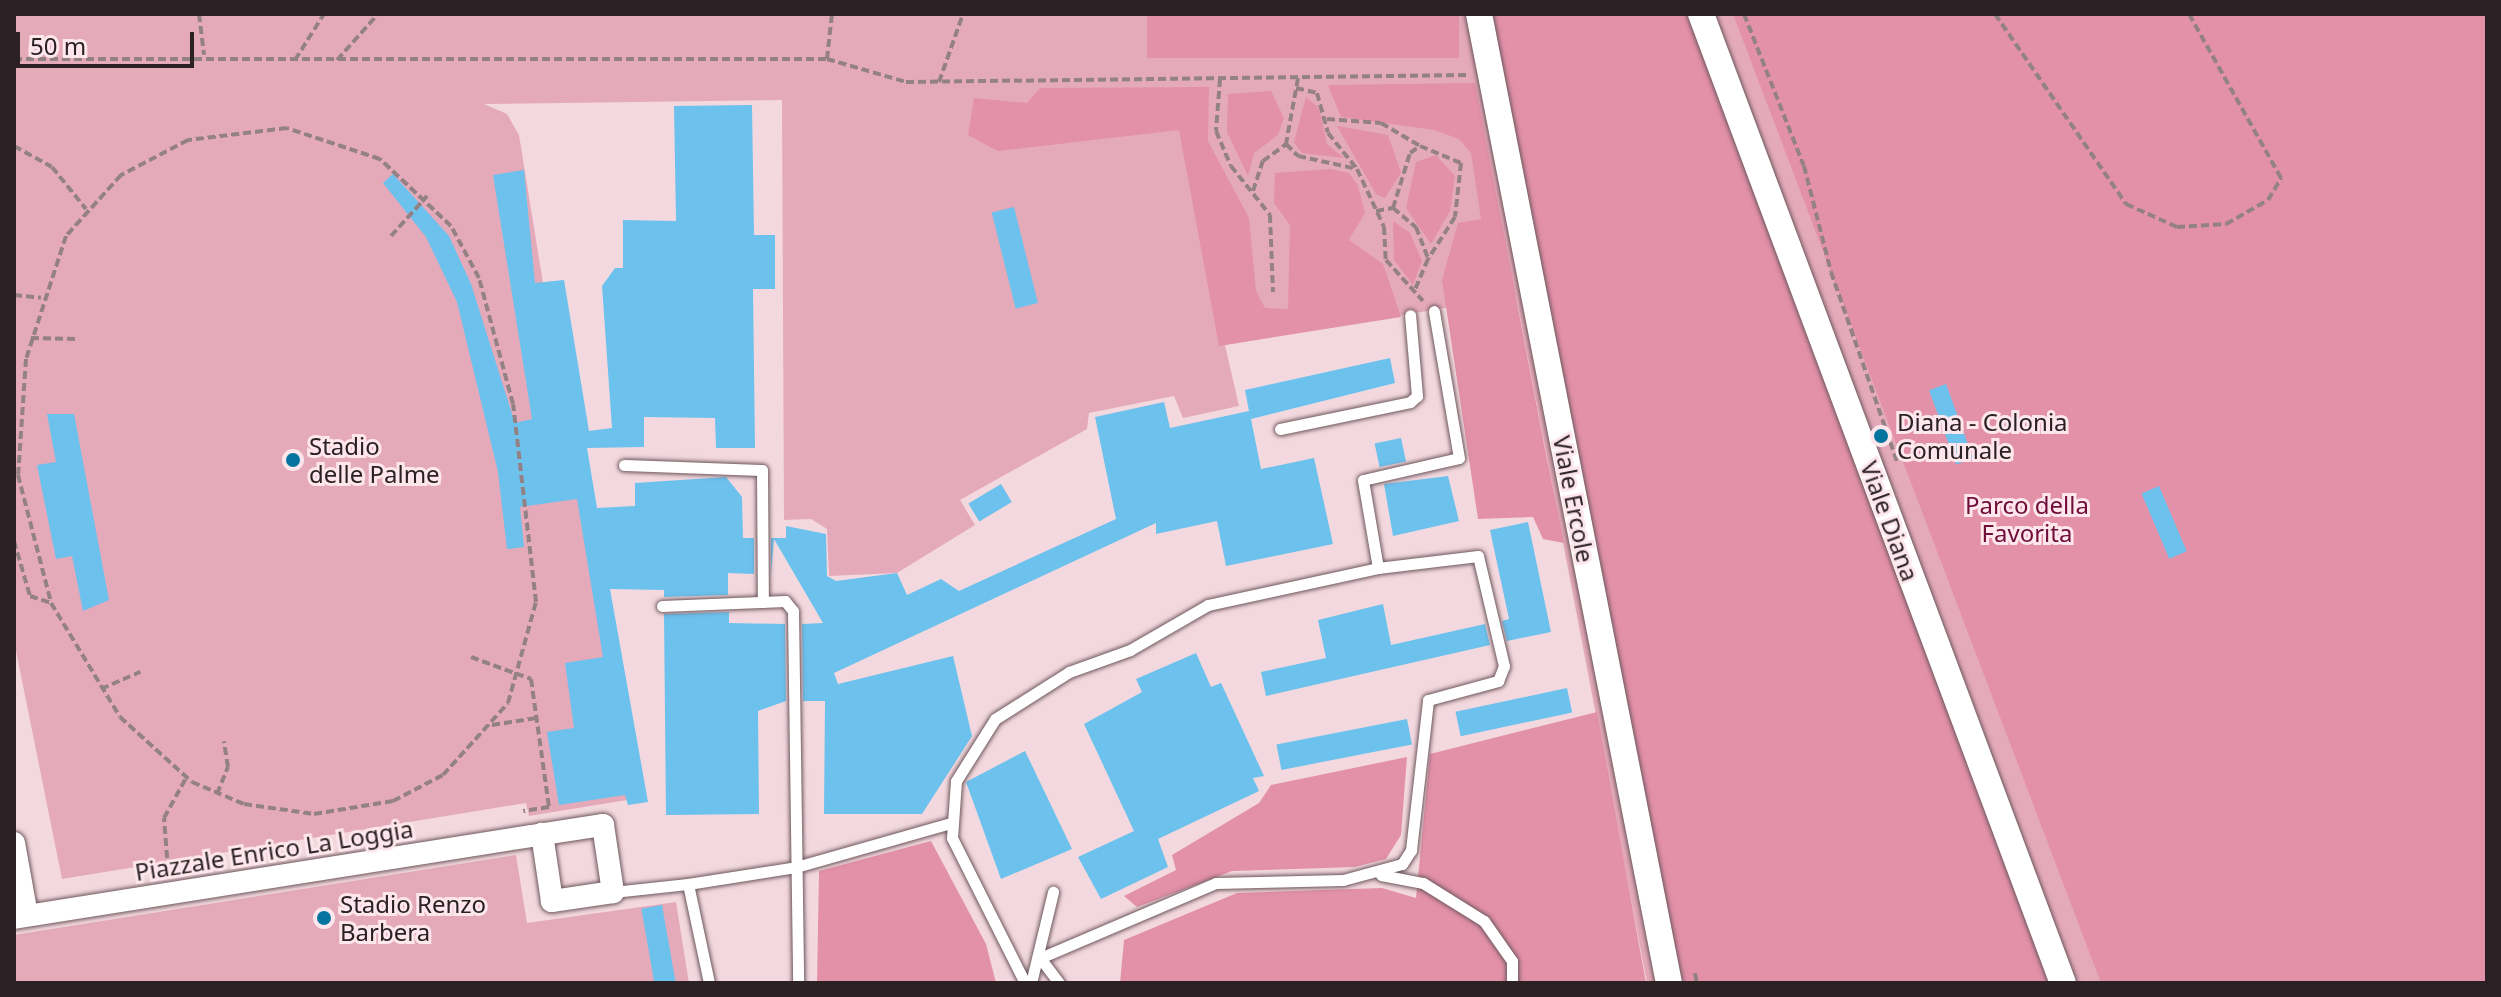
<!DOCTYPE html>
<html>
<head>
<meta charset="utf-8">
<style>
	body { margin:0 }
	#map { position:relative; width:2501px; height:997px; overflow:hidden; background:#f3d9df; font-family:"Noto Sans",sans-serif }
	div>[style] { position:absolute }
	[style*='--x'] { left:calc(var(--x)*1px); top:calc(var(--y)*1px); width:calc(var(--w)*1px); rotate:calc(var(--a)*1deg) }
	.green>* { inset:0; background:#e5aaba }
	.forest>* { inset:0; background:#e390a9; transform-origin:0 0 }
	.building>* { inset:0; background:#6cc1ed; transform-origin:0 0 }
	.path>* { height:4px; margin-top:-2px; transform-origin:0; background:repeating-linear-gradient(90deg,#948186 0 8px,transparent 0 12px) }
	.roads { filter:drop-shadow(0 0 2px #6d575d) drop-shadow(0 0 2px #6d575d) }
	.service>* { height:11px; margin:-5.5px; padding:0 5.5px; transform-origin:5.5px; border-radius:5.5px; background:#fff }
	.minor>* { height:22px; margin:-11px; padding:0 11px; transform-origin:11px; border-radius:11px; background:#fff }
	.tertiary>* { height:26px; margin:-13px; padding:0 13px; transform-origin:13px; border-radius:13px; background:#fff }
	.dots>* { width:22px; height:22px; translate:-50% -50%; box-sizing:border-box; border:4px solid #fde7ed; border-radius:50% }
	span { translate:-50% -50%; white-space:nowrap; text-align:center; line-height:1.15; -webkit-text-stroke:6px #fde7ed; paint-order:stroke }
	.poi-label { font-size:24px; color:#2b2124 }
	.left { translate:0 -50%; text-align:left }
	.street-label { font-size:24px; color:#2b2124 }
	.park-label { font-size:24px; color:#6f0d39 }
	.frame { position:absolute; inset:0; border:16px solid #2b2124; pointer-events:none }
	.scale { position:absolute; left:16px; top:32px; width:178px; height:36px; box-sizing:border-box; border:4px solid #2b2124; border-top:0; padding-left:10px; font-size:24px; line-height:28px; white-space:nowrap; color:#2b2124; -webkit-text-stroke:6px #fde7ed; paint-order:stroke }
</style>
</head>
<body>
<div id="map">
	<div class="green">
		<div style="clip-path:polygon(14px 14px,2487px 14px,2487px 983px,1647px 983px,1516px 296px,1225px 345px,1239px 406px,1183px 418px,1174px 396px,1089px 413px,1087px 429px,960px 500px,975px 525px,897px 573px,829px 576px,827px 529px,811px 519px,784px 520px,782px 100px,484px 104px,507px 114px,519px 135px,627px 800px,529px 816px,526px 803px,62px 879px,14px 641px)"></div>
		<div style="clip-path:polygon(516px 855px,527px 923px,676px 902px,689px 983px,14px 983px,14px 935px)"></div>
	</div>
	<div class="forest">
		<div style="left:1147px;top:14px;width:312px;height:44px"></div>
		<div style="clip-path:polygon(1490px 14px,1689px 14px,2049px 983px,1681px 983px)"></div>
		<div style="clip-path:polygon(1733px 14px,2487px 14px,2487px 983px,2101px 983px)"></div>
		<div style="clip-path:polygon(1475px 83px,1546px 455px,1564px 543px,1543px 539px,1533px 517px,1478px 519px,1442px 280px,1458px 223px,1481px 219px,1471px 153px,1459px 139px,1434px 130px,1341px 117px,1328px 85px)"></div>
		<div style="clip-path:polygon(1209px 87px,1208px 141px,1249px 218px,1256px 291px,1265px 308px,1288px 309px,1290px 225px,1274px 203px,1275px 173px,1331px 169px,1349px 173px,1358px 186px,1365px 213px,1349px 240px,1383px 264px,1401px 317px,1219px 346px,1179px 130px,998px 151px,968px 135px,974px 98px,1027px 103px,1040px 88px)"></div>
		<div style="clip-path:polygon(1271px 91px,1284px 118px,1278px 135px,1254px 153px,1248px 176px,1227px 132px,1228px 94px)"></div>
		<div style="clip-path:polygon(1306px 97px,1319px 108px,1327px 144px,1344px 158px,1302px 153px,1294px 142px)"></div>
		<div style="clip-path:polygon(1337px 126px,1388px 135px,1401px 173px,1385px 198px,1376px 194px)"></div>
		<div style="clip-path:polygon(1436px 155px,1455px 176px,1450px 211px,1431px 244px,1406px 208px,1416px 162px)"></div>
		<div style="clip-path:polygon(1393px 221px,1410px 233px,1422px 261px,1413px 285px,1394px 260px)"></div>
		<div style="clip-path:polygon(1597px 712px,1646px 983px,1120px 983px,1124px 940px,1237px 893px,1382px 888px,1416px 898px,1430px 754px)"></div>
		<div style="clip-path:polygon(1407px 757px,1401px 835px,1386px 859px,1355px 867px,1232px 871px,1137px 907px,1124px 896px,1176px 870px,1172px 855px,1259px 803px,1271px 785px)"></div>
		<div style="clip-path:polygon(931px 841px,986px 944px,996px 983px,817px 983px,819px 871px)"></div>
	</div>
	<div class="building">
		<div style="clip-path:polygon(752px 105px,754px 235px,775px 235px,775px 289px,753px 289px,755px 448px,716px 448px,715px 418px,644px 417px,644px 447px,587px 448px,597px 508px,635px 506px,635px 483px,726px 477px,742px 497px,743px 538px,754px 538px,754px 574px,728px 573px,728px 595px,664px 597px,664px 590px,610px 589px,648px 802px,628px 805px,625px 795px,559px 805px,547px 732px,574px 728px,565px 663px,603px 657px,577px 499px,520px 507px,524px 547px,507px 549px,498px 472px,457px 302px,426px 237px,383px 183px,393px 174px,449px 236px,471px 284px,515px 423px,532px 419px,493px 175px,524px 170px,535px 283px,564px 280px,589px 431px,612px 428px,602px 286px,615px 268px,623px 268px,623px 220px,676px 221px,674px 106px)"></div>
		<div style="left:1014px;top:207px;width:99px;height:23px;rotate:76deg"></div>
		<div style="clip-path:polygon(1390px 358px,1395px 383px,1251px 419px,1261px 469px,1314px 458px,1333px 544px,1226px 566px,1217px 521px,1156px 534px,1156px 523px,834px 673px,838px 684px,953px 656px,972px 736px,922px 814px,824px 814px,825px 701px,803px 701px,802px 624px,823px 623px,774px 539px,771px 574px,771px 538px,786px 538px,786px 526px,826px 534px,827px 576px,836px 581px,897px 573px,907px 595px,941px 579px,959px 591px,1116px 519px,1095px 417px,1164px 402px,1170px 428px,1249px 411px,1245px 390px)"></div>
		<div style="left:1946px;top:384px;width:79px;height:18px;rotate:70deg"></div>
		<div style="clip-path:polygon(47px 414px,74px 414px,109px 600px,83px 611px,72px 556px,56px 559px,37px 465px,56px 462px)"></div>
		<div style="left:1401px;top:438px;width:24px;height:27px;rotate:78deg"></div>
		<div style="clip-path:polygon(1448px 476px,1459px 521px,1393px 536px,1384px 484px)"></div>
		<div style="left:1001px;top:484px;width:21px;height:38px;rotate:59deg"></div>
		<div style="left:2159px;top:486px;width:71px;height:19px;rotate:67deg"></div>
		<div style="clip-path:polygon(1528px 522px,1551px 632px,1507px 641px,1502px 621px,1509px 619px,1490px 530px)"></div>
		<div style="clip-path:polygon(1383px 604px,1391px 645px,1485px 624px,1490px 645px,1266px 696px,1261px 672px,1326px 658px,1318px 620px)"></div>
		<div style="clip-path:polygon(729px 612px,729px 623px,785px 624px,786px 701px,758px 711px,759px 814px,666px 815px,664px 614px)"></div>
		<div style="clip-path:polygon(1196px 653px,1211px 687px,1221px 683px,1264px 776px,1253px 778px,1259px 791px,1158px 839px,1168px 867px,1101px 899px,1078px 857px,1134px 831px,1084px 724px,1142px 692px,1136px 679px)"></div>
		<div style="left:1567px;top:688px;width:25px;height:114px;rotate:78deg"></div>
		<div style="left:1407px;top:719px;width:26px;height:133px;rotate:79deg"></div>
		<div style="clip-path:polygon(1025px 751px,1072px 849px,1001px 879px,966px 782px)"></div>
		<div style="left:662px;top:905px;width:79px;height:21px;rotate:80deg"></div>
	</div>
	<div class="path">
		<div style="--x:199;--y:14;--w:41;--a:83"></div>
		<div style="--x:1744;--y:14;--w:163;--a:68.5"></div>
		<div style="--x:1804;--y:166;--w:109;--a:75.7"></div>
		<div style="--x:1831;--y:272;--w:200;--a:70.8"></div>
		<div style="--x:1995;--y:14;--w:231;--a:55.4"></div>
		<div style="--x:2126;--y:204;--w:56;--a:24.3"></div>
		<div style="--x:2177;--y:227;--w:49;--a:-3.5"></div>
		<div style="--x:2226;--y:224;--w:48;--a:-29.7"></div>
		<div style="--x:2268;--y:200;--w:26;--a:-59"></div>
		<div style="--x:2281;--y:178;--w:188;--a:-119.3"></div>
		<div style="--x:14;--y:59;--w:813;--a:0"></div>
		<div style="--x:827;--y:59;--w:82;--a:16.2"></div>
		<div style="--x:906;--y:82;--w:561;--a:-0.71"></div>
		<div style="--x:827;--y:59;--w:45;--a:-83.7"></div>
		<div style="--x:295;--y:60;--w:54;--a:-57.8"></div>
		<div style="--x:337;--y:60;--w:62;--a:-48.3"></div>
		<div style="--x:1298;--y:78;--w:67;--a:100.3"></div>
		<div style="--x:1286;--y:144;--w:17;--a:45"></div>
		<div style="--x:1298;--y:156;--w:60;--a:12.4"></div>
		<div style="--x:1357;--y:169;--w:64;--a:65"></div>
		<div style="--x:1384;--y:227;--w:33;--a:87"></div>
		<div style="--x:1386;--y:260;--w:55;--a:47.9"></div>
		<div style="--x:1220;--y:79;--w:52;--a:94.4"></div>
		<div style="--x:1216;--y:131;--w:38;--a:67"></div>
		<div style="--x:1231;--y:166;--w:63;--a:51.5"></div>
		<div style="--x:1270;--y:215;--w:77;--a:87.8"></div>
		<div style="--x:939;--y:82;--w:72;--a:-70.6"></div>
		<div style="--x:1296;--y:88;--w:22;--a:13"></div>
		<div style="--x:1317;--y:93;--w:41;--a:74.6"></div>
		<div style="--x:1328;--y:133;--w:46;--a:51.1"></div>
		<div style="--x:1327;--y:119;--w:54;--a:4.2"></div>
		<div style="--x:1381;--y:123;--w:45;--a:30.5"></div>
		<div style="--x:14;--y:146;--w:43;--a:28.9"></div>
		<div style="--x:52;--y:167;--w:54;--a:51"></div>
		<div style="--x:1253;--y:191;--w:32;--a:-72"></div>
		<div style="--x:1263;--y:161;--w:29;--a:-36"></div>
		<div style="--x:1393;--y:208;--w:58;--a:-72.8"></div>
		<div style="--x:1410;--y:153;--w:12;--a:-35"></div>
		<div style="--x:1420;--y:146;--w:44;--a:22.5"></div>
		<div style="--x:1461;--y:163;--w:54;--a:96.3"></div>
		<div style="--x:1455;--y:217;--w:50;--a:122.7"></div>
		<div style="--x:1376;--y:211;--w:17;--a:-10"></div>
		<div style="--x:1393;--y:208;--w:30;--a:40"></div>
		<div style="--x:1416;--y:227;--w:34;--a:69"></div>
		<div style="--x:1428;--y:259;--w:36;--a:113"></div>
		<div style="--x:391;--y:236;--w:54;--a:-48"></div>
		<div style="--x:14;--y:295;--w:27;--a:6"></div>
		<div style="--x:31;--y:338;--w:46;--a:1.2"></div>
		<div style="--x:14;--y:541;--w:57;--a:73.8"></div>
		<div style="--x:30;--y:596;--w:22;--a:18"></div>
		<div style="--x:51;--y:603;--w:133;--a:58.8"></div>
		<div style="--x:120;--y:717;--w:97;--a:42.1"></div>
		<div style="--x:192;--y:782;--w:56;--a:22.9"></div>
		<div style="--x:244;--y:804;--w:71;--a:8.1"></div>
		<div style="--x:314;--y:814;--w:80;--a:-9.3"></div>
		<div style="--x:393;--y:801;--w:56;--a:-27.5"></div>
		<div style="--x:443;--y:775;--w:97;--a:-47.9"></div>
		<div style="--x:508;--y:703;--w:105;--a:-74.5"></div>
		<div style="--x:536;--y:602;--w:199;--a:-96.6"></div>
		<div style="--x:513;--y:404;--w:131;--a:-105.1"></div>
		<div style="--x:479;--y:278;--w:59;--a:-118.3"></div>
		<div style="--x:451;--y:226;--w:98;--a:-136.7"></div>
		<div style="--x:380;--y:159;--w:98;--a:-161.6"></div>
		<div style="--x:287;--y:128;--w:100;--a:173.1"></div>
		<div style="--x:188;--y:140;--w:76;--a:152.4"></div>
		<div style="--x:121;--y:175;--w:82;--a:132"></div>
		<div style="--x:66;--y:236;--w:129;--a:108"></div>
		<div style="--x:26;--y:359;--w:116;--a:93.9"></div>
		<div style="--x:18;--y:475;--w:132;--a:75.5"></div>
		<div style="--x:471;--y:657;--w:64;--a:20.1"></div>
		<div style="--x:531;--y:679;--w:129;--a:82"></div>
		<div style="--x:549;--y:807;--w:26;--a:171"></div>
		<div style="--x:101;--y:689;--w:43;--a:-23.6"></div>
		<div style="--x:492;--y:725;--w:45;--a:-9"></div>
		<div style="--x:217;--y:794;--w:29;--a:-68"></div>
		<div style="--x:228;--y:767;--w:26;--a:-99"></div>
		<div style="--x:168;--y:870;--w:52;--a:-94.4"></div>
		<div style="--x:164;--y:818;--w:46;--a:-61.2"></div>
		<div style="--x:1695;--y:973;--w:10;--a:79"></div>
	</div>
	<div class="roads">
		<div class="service">
			<div style="--x:1280;--y:429;--w:133;--a:-11.7"></div>
			<div style="--x:1410;--y:402;--w:9;--a:-41"></div>
			<div style="--x:1417;--y:396;--w:81;--a:-94.9"></div>
			<div style="--x:624;--y:465;--w:138;--a:2.1"></div>
			<div style="--x:762;--y:470;--w:132;--a:89.6"></div>
			<div style="--x:662;--y:606;--w:123;--a:-2.3"></div>
			<div style="--x:785;--y:601;--w:13;--a:51"></div>
			<div style="--x:793;--y:611;--w:372;--a:89.2"></div>
			<div style="--x:1381;--y:875;--w:43;--a:10.8"></div>
			<div style="--x:1423;--y:883;--w:72;--a:31.9"></div>
			<div style="--x:1484;--y:921;--w:49;--a:55"></div>
			<div style="--x:1512;--y:961;--w:22;--a:90"></div>
			<div style="--x:688;--y:884;--w:109;--a:-8.9"></div>
			<div style="--x:796;--y:867;--w:160;--a:-15.9"></div>
			<div style="--x:613;--y:892;--w:75;--a:-6.1"></div>
			<div style="--x:688;--y:884;--w:101;--a:78"></div>
			<div style="--x:1025;--y:983;--w:162;--a:-116.7"></div>
			<div style="--x:952;--y:838;--w:57;--a:-86"></div>
			<div style="--x:956;--y:781;--w:73;--a:-57.8"></div>
			<div style="--x:995;--y:719;--w:88;--a:-32.4"></div>
			<div style="--x:1069;--y:672;--w:65;--a:-19.8"></div>
			<div style="--x:1130;--y:650;--w:90;--a:-30"></div>
			<div style="--x:1208;--y:605;--w:174;--a:-12.3"></div>
			<div style="--x:1378;--y:568;--w:89;--a:-99.7"></div>
			<div style="--x:1363;--y:480;--w:98;--a:-12.9"></div>
			<div style="--x:1459;--y:458;--w:149;--a:-99.7"></div>
			<div style="--x:1031;--y:983;--w:94;--a:-76.4"></div>
			<div style="--x:1059;--y:983;--w:31;--a:-127"></div>
			<div style="--x:1040;--y:958;--w:191;--a:-23.1"></div>
			<div style="--x:1216;--y:883;--w:127;--a:-1.4"></div>
			<div style="--x:1343;--y:880;--w:61;--a:-15.2"></div>
			<div style="--x:1402;--y:864;--w:17;--a:-57"></div>
			<div style="--x:1411;--y:850;--w:151;--a:-83.5"></div>
			<div style="--x:1428;--y:700;--w:73;--a:-15.2"></div>
			<div style="--x:1498;--y:681;--w:16;--a:-68"></div>
			<div style="--x:1504;--y:666;--w:113;--a:-103.3"></div>
			<div style="--x:1478;--y:556;--w:101;--a:173.2"></div>
		</div>
		<div class="minor">
			<div style="--x:14;--y:843;--w:73;--a:79.8"></div>
			<div style="--x:14;--y:918;--w:523;--a:-9.01"></div>
			<div style="--x:531;--y:836;--w:73;--a:-8.7"></div>
			<div style="--x:603;--y:825;--w:68;--a:81.5"></div>
			<div style="--x:613;--y:892;--w:62;--a:171.6"></div>
			<div style="--x:552;--y:901;--w:68;--a:-98.5"></div>
		</div>
		<div class="tertiary">
			<div style="--x:1479;--y:14;--w:987;--a:78.91"></div>
			<div style="--x:1701;--y:14;--w:1034;--a:69.52"></div>
		</div>
	</div>
	<div class="dots">
		<div style="left:1881px;top:436px;background:#0575a0"></div>
		<div style="left:293px;top:460px;background:#0575a0"></div>
		<div style="left:324px;top:918px;background:#0575a0"></div>
	</div>
	<div class="poi-label">
		<span class="left" style="left:1897px;top:436px">Diana - Colonia<br>Comunale</span>
		<span class="left" style="left:309px;top:460px">Stadio<br>delle Palme</span>
		<span class="left" style="left:340px;top:918px">Stadio Renzo<br>Barbera</span>
	</div>
	<div class="street-label">
		<span style="left:1574px;top:499px;rotate:79deg">Viale Ercole</span>
		<span style="left:1890px;top:521px;rotate:70deg">Viale Diana</span>
		<span style="left:274px;top:850px;rotate:-9deg">Piazzale Enrico La Loggia</span>
	</div>
	<div class="park-label">
		<span style="left:2027px;top:519px">Parco della<br>Favorita</span>
	</div>
	<div class="frame"></div>
	<div class="scale">50 m</div>
</div>
</body>
</html>
